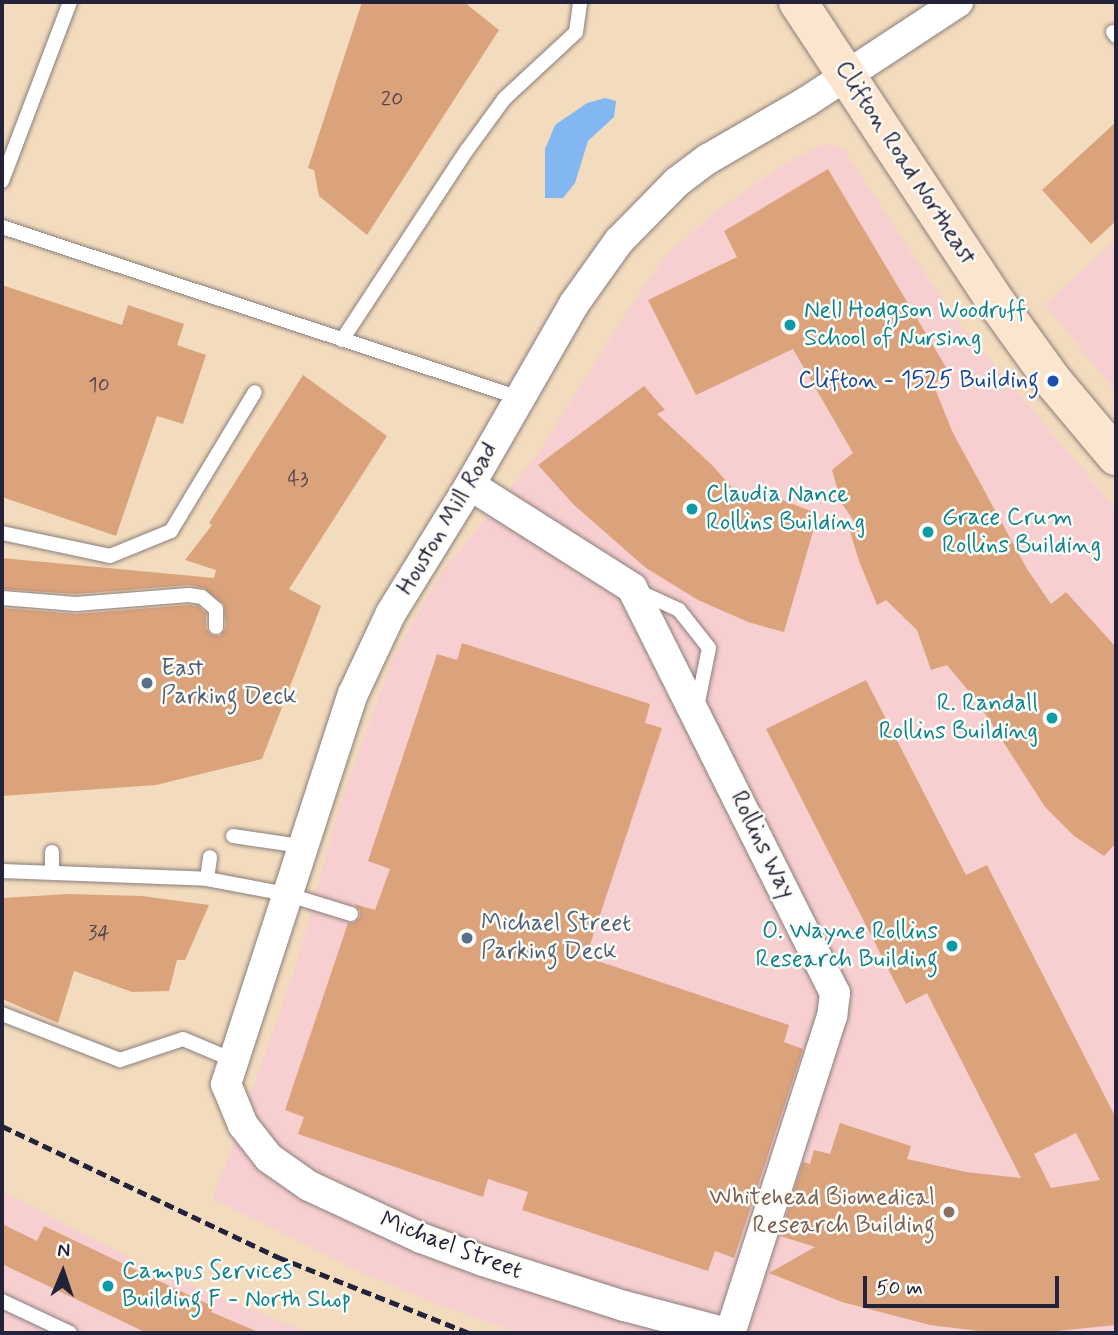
<!DOCTYPE html>
<html>
<head>
<meta charset="utf-8">
<style>
	body { margin:0 }
	#map { position:relative; width:1118px; height:1335px; overflow:hidden; background:#f3dcbe; font-family:Mynerve,sans-serif }
	div>[style] { position:absolute }
	[style*='--x'] { left:calc(var(--x)*1px); top:calc(var(--y)*1px); width:calc(var(--w)*1px); rotate:calc(var(--a)*1deg) }
	.built>* { inset:0; background:#f7cfd0 }
	.water>* { inset:0; background:#83b7f1 }
	.building>* { inset:0; background:#dba37c }
	.roads { filter:drop-shadow(0 0 2px #8a7f7c) drop-shadow(0 0 2px #8a7f7c) }
	.service>* { height:14px; margin:-7px; padding:0 7px; transform-origin:7px; border-radius:7px; background:#fff }
	.minor>* { height:30px; margin:-15px; padding:0 15px; transform-origin:15px; border-radius:15px; background:#fff }
	.secondary>* { height:38px; margin:-19px; padding:0 19px; transform-origin:19px; border-radius:19px; background:#fce5cf }
	.rail>* { height:5px; margin-top:-2.5px; transform-origin:0; background:repeating-linear-gradient(90deg,#22223b 0 10px,transparent 0 15px) }
	.dots>* { width:19px; height:19px; translate:-50% -50%; box-sizing:border-box; border:4px solid #fdfcf7; border-radius:50% }
	span { translate:-50% -50%; white-space:nowrap; text-align:center; line-height:1.15; -webkit-text-stroke:5px #fdfcf7; paint-order:stroke }
	.number-label { font-size:21px; color:#50424b }
	.number-label span { -webkit-text-stroke-width:0 }
	.street-label { font-size:24px; color:#22223b }
	.culture-label { font-size:24px; color:#0d838f }
	.left { translate:0 -50%; text-align:left }
	.right { translate:-100% -50%; text-align:right }
	.transit-label { font-size:24px; color:#164399 }
	.service-label { font-size:24px; color:#4e5e75 }
	.education-label { font-size:24px; color:#785e54 }
	.frame { position:absolute; inset:0; border:4px solid #22223b; pointer-events:none }
	.north { position:absolute; left:28px; top:1237px; width:70px; height:70px; -webkit-text-stroke:5px #fdfcf7; paint-order:stroke; rotate:2deg; font-size:19px; font-weight:700; line-height:28px; text-align:center; color:#22223b }
	.north::after { content:''; display:block; margin:auto; width:24px; height:32px; background:#22223b; clip-path:polygon(50% 0,100% 100%,50% 72%,0 100%) }
	.scale { position:absolute; left:863px; top:1276px; width:196px; height:32px; box-sizing:border-box; border:4px solid #22223b; border-top:0; padding-left:9px; font-size:21px; line-height:24px; white-space:nowrap; color:#22223b; -webkit-text-stroke:5px #fdfcf7; paint-order:stroke }
</style>
</head>
<body>
<div id="map">
	<div class="built">
		<div style="clip-path:polygon(830px 144px,844px 150px,953px 316px,1116px 509px,1116px 1333px,520px 1333px,444px 1307px,363px 1273px,213px 1199px,295px 969px,340px 804px,393px 658px,442px 572px,537px 455px,626px 313px,666px 255px,718px 210px,778px 168px,820px 145px)"></div>
		<div style="clip-path:polygon(1116px 239px,1116px 392px,1045px 305px)"></div>
		<div style="clip-path:polygon(2px 1191px,140px 1263px,308px 1333px,2px 1333px)"></div>
	</div>
	<div class="water">
		<div style="clip-path:polygon(605px 98px,616px 101px,614px 117px,588px 141px,575px 183px,563px 198px,545px 198px,545px 149px,555px 125px,587px 103px)"></div>
	</div>
	<div class="building">
		<div style="clip-path:polygon(362px 2px,464px 2px,499px 30px,367px 235px,319px 196px,314px 170px,308px 168px)"></div>
		<div style="clip-path:polygon(1116px 122px,1116px 221px,1091px 244px,1042px 190px)"></div>
		<div style="clip-path:polygon(828px 169px,950px 374px,933px 384px,953px 433px,1027px 569px,1051px 604px,1066px 592px,1116px 647px,1116px 843px,1104px 856px,1074px 836px,1045px 807px,977px 701px,947px 665px,931px 670px,917px 630px,886px 600px,877px 605px,859px 561px,848px 525px,859px 529px,841px 502px,832px 470px,853px 453px,793px 349px,696px 395px,648px 300px,737px 257px,724px 231px)"></div>
		<div style="clip-path:polygon(2px 285px,122px 325px,128px 305px,184px 324px,177px 345px,206px 355px,183px 424px,157px 416px,116px 536px,2px 497px)"></div>
		<div style="clip-path:polygon(303px 375px,387px 436px,289px 589px,321px 606px,262px 759px,156px 785px,2px 796px,2px 608px,77px 614px,189px 605px,198px 606px,206px 613px,206px 628px,211px 635px,220px 636px,226px 627px,224px 604px,204px 588px,189px 585px,76px 594px,2px 589px,2px 558px,214px 578px,216px 570px,185px 560px,212px 525px,209px 523px)"></div>
		<div style="clip-path:polygon(644px 386px,665px 410px,657px 414px,712px 465px,743px 500px,758px 490px,818px 514px,784px 632px,748px 622px,698px 600px,646px 568px,574px 505px,538px 465px)"></div>
		<div style="clip-path:polygon(462px 643px,650px 704px,645px 723px,662px 728px,586px 957px,789px 1025px,784px 1042px,803px 1049px,734px 1258px,715px 1251px,708px 1271px,522px 1210px,528px 1192px,488px 1179px,483px 1197px,298px 1134px,304px 1117px,285px 1110px,348px 923px,354px 923px,360px 917px,360px 911px,354px 904px,375px 910px,390px 869px,368px 861px,437px 654px,457px 660px)"></div>
		<div style="clip-path:polygon(evenodd,866px 680px,966px 875px,987px 865px,1116px 1118px,1116px 1325px,1037px 1333px,979px 1331px,930px 1325px,842px 1302px,769px 1273px,815px 1247px,780px 1236px,803px 1162px,810px 1164px,814px 1150px,830px 1154px,840px 1123px,911px 1146px,907px 1159px,966px 1172px,1021px 1178px,927px 993px,906px 1004px,766px 729px,866px 680px,1076px 1133px,1100px 1180px,1051px 1188px,1034px 1154px,1076px 1133px)"></div>
		<div style="clip-path:polygon(68px 894px,142px 896px,209px 905px,185px 960px,177px 960px,169px 991px,132px 992px,74px 971px,58px 1023px,2px 999px,2px 898px)"></div>
		<div style="clip-path:polygon(2px 1224px,37px 1241px,44px 1226px,214px 1307px,211px 1312px,261px 1333px,147px 1333px,2px 1264px)"></div>
	</div>
	<div class="roads">
		<div class="service">
			<div style="--x:1113;--y:32;--w:5;--a:53"></div>
			<div style="--x:2;--y:181;--w:191;--a:-69.2"></div>
			<div style="--x:2;--y:227;--w:545;--a:18.27"></div>
			<div style="--x:342;--y:340;--w:227;--a:-56.7"></div>
			<div style="--x:467;--y:150;--w:63;--a:-54"></div>
			<div style="--x:504;--y:99;--w:98;--a:-42.9"></div>
			<div style="--x:576;--y:32;--w:30;--a:-82"></div>
			<div style="--x:2;--y:533;--w:110;--a:12"></div>
			<div style="--x:110;--y:556;--w:66;--a:-22.3"></div>
			<div style="--x:171;--y:531;--w:162;--a:-58.9"></div>
			<div style="--x:638;--y:591;--w:45;--a:24.9"></div>
			<div style="--x:679;--y:610;--w:48;--a:51.7"></div>
			<div style="--x:709;--y:648;--w:60;--a:101.5"></div>
			<div style="--x:2;--y:598;--w:74;--a:4.6"></div>
			<div style="--x:76;--y:604;--w:113;--a:-4.6"></div>
			<div style="--x:189;--y:595;--w:13;--a:9"></div>
			<div style="--x:202;--y:597;--w:18;--a:41"></div>
			<div style="--x:216;--y:609;--w:18;--a:90"></div>
			<div style="--x:233;--y:836;--w:69;--a:8.4"></div>
			<div style="--x:52;--y:852;--w:20;--a:90"></div>
			<div style="--x:2;--y:871;--w:205;--a:2.2"></div>
			<div style="--x:207;--y:879;--w:80;--a:10.8"></div>
			<div style="--x:286;--y:894;--w:68;--a:17.1"></div>
			<div style="--x:207;--y:879;--w:22;--a:-82"></div>
			<div style="--x:2;--y:1014;--w:127;--a:21.3"></div>
			<div style="--x:120;--y:1060;--w:66;--a:-18.4"></div>
			<div style="--x:183;--y:1039;--w:54;--a:22.8"></div>
			<div style="--x:2;--y:1301;--w:75;--a:25.2"></div>
		</div>
		<div class="minor">
			<div style="--x:470;--y:485;--w:192;--a:32.4"></div>
			<div style="--x:632;--y:588;--w:453;--a:63.4"></div>
			<div style="--x:835;--y:993;--w:23;--a:97"></div>
			<div style="--x:832;--y:1016;--w:333;--a:107.8"></div>
			<div style="--x:727;--y:1333;--w:106;--a:-165.3"></div>
			<div style="--x:624;--y:1306;--w:148;--a:-162.3"></div>
			<div style="--x:483;--y:1261;--w:66;--a:-159.6"></div>
			<div style="--x:421;--y:1238;--w:123;--a:-155.1"></div>
			<div style="--x:309;--y:1186;--w:49;--a:-145"></div>
			<div style="--x:269;--y:1158;--w:42;--a:-128.2"></div>
			<div style="--x:243;--y:1125;--w:44;--a:-112.5"></div>
			<div style="--x:226;--y:1084;--w:410;--a:-72"></div>
			<div style="--x:353;--y:694;--w:89;--a:-64.9"></div>
			<div style="--x:391;--y:613;--w:150;--a:-58.3"></div>
			<div style="--x:470;--y:485;--w:209;--a:-60.1"></div>
			<div style="--x:574;--y:304;--w:77;--a:-54.5"></div>
			<div style="--x:619;--y:241;--w:83;--a:-45.5"></div>
			<div style="--x:677;--y:182;--w:39;--a:-37"></div>
			<div style="--x:708;--y:159;--w:113;--a:-30.2"></div>
			<div style="--x:806;--y:102;--w:182;--a:-33.3"></div>
		</div>
		<div class="secondary">
			<div style="--x:798;--y:2;--w:359;--a:56.6"></div>
			<div style="--x:996;--y:302;--w:97;--a:54.2"></div>
			<div style="--x:1053;--y:381;--w:98;--a:50"></div>
		</div>
	</div>
	<div class="rail">
		<div style="--x:2;--y:1126;--w:306;--a:25.4"></div>
		<div style="--x:278;--y:1257;--w:206;--a:21.7"></div>
	</div>
	<div class="dots">
		<div style="left:790px;top:325px;background:#0f9aa8"></div>
		<div style="left:1053px;top:381px;background:#1a4fb4"></div>
		<div style="left:692px;top:509px;background:#0f9aa8"></div>
		<div style="left:928px;top:532px;background:#0f9aa8"></div>
		<div style="left:147px;top:683px;background:#5c6f8a"></div>
		<div style="left:1052px;top:718px;background:#0f9aa8"></div>
		<div style="left:467px;top:938px;background:#5c6f8a"></div>
		<div style="left:952px;top:946px;background:#0f9aa8"></div>
		<div style="left:949px;top:1212px;background:#8d6e63"></div>
		<div style="left:108px;top:1286px;background:#0f9aa8"></div>
	</div>
	<div class="number-label">
		<span style="left:392px;top:99px">20</span>
		<span style="left:99px;top:385px">10</span>
		<span style="left:298px;top:479px">43</span>
		<span style="left:99px;top:933px">34</span>
	</div>
	<div class="street-label">
		<span style="left:905px;top:163px;rotate:57deg">Clifton Road Northeast</span>
		<span style="left:448px;top:519px;rotate:-59deg">Houston Mill Road</span>
		<span style="left:762px;top:845px;rotate:64deg">Rollins Way</span>
		<span style="left:451px;top:1246px;rotate:21deg">Michael Street</span>
	</div>
	<div class="culture-label">
		<span class="left" style="left:804px;top:325px">Nell Hodgson Woodruff<br>School of Nursing</span>
		<span class="left" style="left:706px;top:509px">Claudia Nance<br>Rollins Building</span>
		<span class="left" style="left:942px;top:532px">Grace Crum<br>Rollins Building</span>
		<span class="right" style="left:1038px;top:718px">R. Randall<br>Rollins Building</span>
		<span class="right" style="left:938px;top:946px">O. Wayne Rollins<br>Research Building</span>
		<span class="left" style="left:122px;top:1286px">Campus Services<br>Building F - North Shop</span>
	</div>
	<div class="transit-label">
		<span class="right" style="left:1039px;top:381px">Clifton - 1525 Building</span>
	</div>
	<div class="service-label">
		<span class="left" style="left:161px;top:683px">East<br>Parking Deck</span>
		<span class="left" style="left:481px;top:938px">Michael Street<br>Parking Deck</span>
	</div>
	<div class="education-label">
		<span class="right" style="left:935px;top:1212px">Whitehead Biomedical<br>Research Building</span>
	</div>
	<div class="frame"></div>
	<div class="north">N</div>
	<div class="scale">50 m</div>
</div>
</body>
</html>
